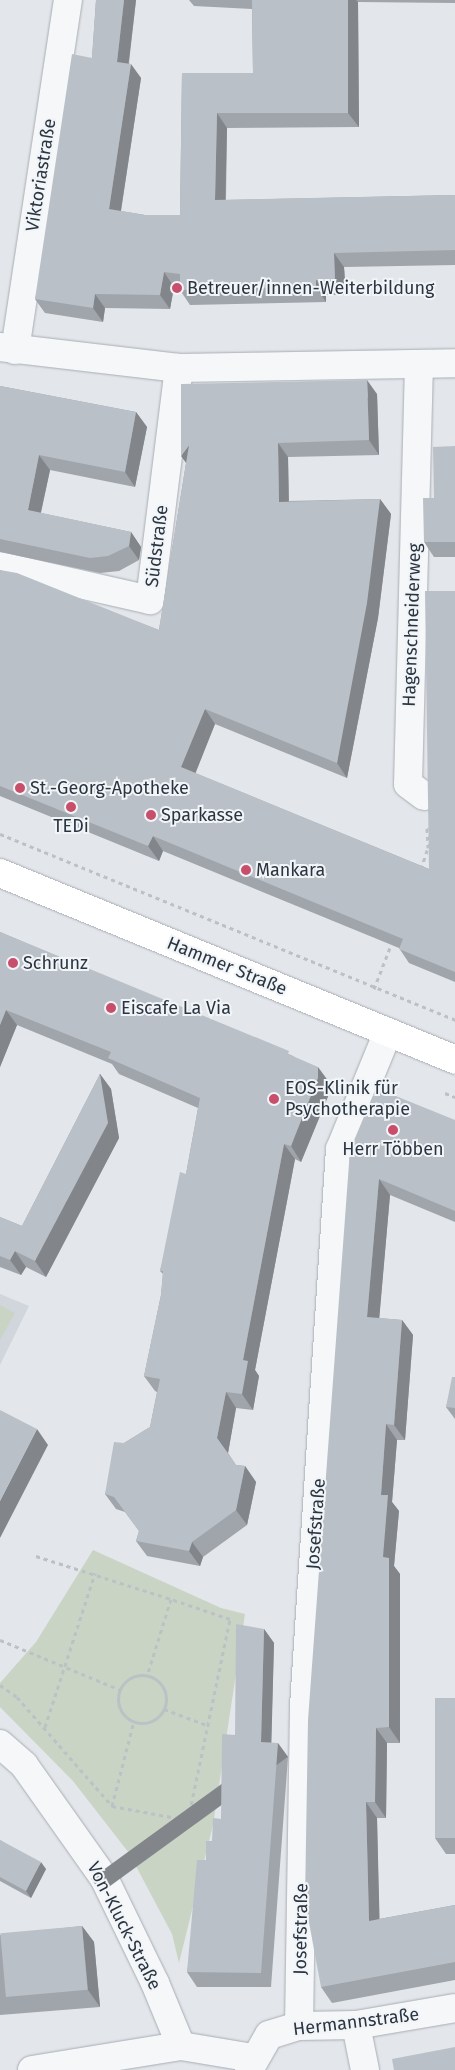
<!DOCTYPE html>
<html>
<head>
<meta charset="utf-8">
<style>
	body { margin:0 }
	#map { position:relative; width:455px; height:2070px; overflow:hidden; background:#e3e6ea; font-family:"Fira Sans",sans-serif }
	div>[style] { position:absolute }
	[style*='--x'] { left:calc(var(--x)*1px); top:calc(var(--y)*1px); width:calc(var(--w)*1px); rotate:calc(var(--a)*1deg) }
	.built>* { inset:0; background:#d1d6dc }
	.green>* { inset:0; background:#c9d4c4 }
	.path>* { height:3px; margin-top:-1.5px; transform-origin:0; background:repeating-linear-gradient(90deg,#bcc1c6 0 4px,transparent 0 8px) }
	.path>.ring { margin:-1.5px; padding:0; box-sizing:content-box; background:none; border:3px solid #bcc1c6; border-radius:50% }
	.roads { filter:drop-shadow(0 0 1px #a8adb4) drop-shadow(0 0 1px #a8adb4) }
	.minor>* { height:28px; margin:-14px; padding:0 14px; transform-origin:14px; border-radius:14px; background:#f5f7f9 }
	.major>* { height:28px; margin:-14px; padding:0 14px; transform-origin:14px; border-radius:14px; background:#fff }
	.wall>* { inset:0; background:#a0a5ab }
	.shaded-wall>* { inset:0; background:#82868b; transform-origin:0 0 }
	.building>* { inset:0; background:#bac0c7; transform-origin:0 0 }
	.dots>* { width:14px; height:14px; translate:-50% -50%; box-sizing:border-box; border:2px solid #f2f5f8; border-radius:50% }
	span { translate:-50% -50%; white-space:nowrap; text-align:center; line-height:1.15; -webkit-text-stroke:4px #f2f5f8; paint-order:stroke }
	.street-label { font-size:18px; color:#2b3542 }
	.poi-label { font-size:18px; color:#2b3542 }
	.left { translate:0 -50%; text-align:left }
</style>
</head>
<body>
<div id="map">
	<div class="built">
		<div style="clip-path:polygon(0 1294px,29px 1306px,0 1365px)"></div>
	</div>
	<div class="green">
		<div style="clip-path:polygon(0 1305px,15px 1313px,0 1340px)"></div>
		<div style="clip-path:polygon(93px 1550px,221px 1608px,245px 1614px,213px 1825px,179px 1963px,172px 1934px,129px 1853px,73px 1781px,0 1707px,0 1683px,36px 1642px)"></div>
	</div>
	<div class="path">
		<div style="--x:0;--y:834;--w:492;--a:22.2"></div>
		<div style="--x:421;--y:869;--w:22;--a:-72"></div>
		<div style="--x:428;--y:848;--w:22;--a:-93"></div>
		<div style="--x:374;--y:989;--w:47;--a:-68.9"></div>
		<div style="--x:445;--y:1093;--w:11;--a:22"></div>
		<div style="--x:36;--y:1556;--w:142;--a:17.7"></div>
		<div style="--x:171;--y:1599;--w:81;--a:107.3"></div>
		<div style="--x:0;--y:1640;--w:131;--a:22.5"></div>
		<div class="ring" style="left:118px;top:1675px;width:45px;height:45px"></div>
		<div style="--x:0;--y:1685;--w:21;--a:35"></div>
		<div style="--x:17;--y:1697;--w:145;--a:48.9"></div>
		<div style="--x:112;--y:1806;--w:88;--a:-75.5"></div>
		<div style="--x:164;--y:1709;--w:48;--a:20.7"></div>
		<div style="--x:45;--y:1727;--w:162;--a:-72"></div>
		<div style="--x:112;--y:1806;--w:77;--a:10.4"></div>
		<div style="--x:188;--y:1820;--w:205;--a:-78.2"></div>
		<div style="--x:230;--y:1619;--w:62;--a:-161.3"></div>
	</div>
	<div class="roads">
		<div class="minor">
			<div style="--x:0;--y:347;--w:180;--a:6.7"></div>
			<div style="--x:179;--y:368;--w:276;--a:-1"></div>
			<div style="--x:15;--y:350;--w:354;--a:-81.4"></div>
			<div style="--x:419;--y:364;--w:420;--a:91.5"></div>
			<div style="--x:408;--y:784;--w:20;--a:37"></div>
			<div style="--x:0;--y:566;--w:154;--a:12.8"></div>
			<div style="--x:150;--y:600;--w:234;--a:-82.9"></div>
			<div style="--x:0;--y:1744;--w:32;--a:41"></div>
			<div style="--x:24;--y:1765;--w:138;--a:54.7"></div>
			<div style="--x:104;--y:1878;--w:117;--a:64.1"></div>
			<div style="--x:155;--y:1983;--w:68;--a:67.6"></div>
			<div style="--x:356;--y:2025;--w:46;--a:78.7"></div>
			<div style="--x:299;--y:2026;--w:320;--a:-89.1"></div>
			<div style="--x:304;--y:1706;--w:558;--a:-86.3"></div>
			<div style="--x:340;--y:1149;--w:126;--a:-67.7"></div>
			<div style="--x:32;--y:2070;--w:151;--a:-9.2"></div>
			<div style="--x:181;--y:2046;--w:73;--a:9.5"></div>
			<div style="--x:249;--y:2070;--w:40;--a:-60.3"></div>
			<div style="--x:269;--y:2035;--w:31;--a:-17"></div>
			<div style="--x:299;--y:2026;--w:57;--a:-1"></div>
			<div style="--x:356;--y:2025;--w:100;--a:-9.7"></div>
		</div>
		<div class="major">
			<div style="--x:0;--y:873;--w:492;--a:22.3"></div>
		</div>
	</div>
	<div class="wall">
		<div style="clip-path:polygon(96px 0,136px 0,129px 63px,141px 78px,121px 211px,145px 215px,180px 215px,182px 73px,253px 73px,252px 9px,194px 6px,189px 0,455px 0,455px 3px,358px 2px,359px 127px,227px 128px,226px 200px,455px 195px,455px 265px,344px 267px,346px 295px,326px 295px,326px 302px,190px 305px,180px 290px,180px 287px,174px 287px,170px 309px,105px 308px,103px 322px,45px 313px,35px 299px,92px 58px)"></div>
		<div style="clip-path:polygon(0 386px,136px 412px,147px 427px,135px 487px,50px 470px,41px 513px,131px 532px,141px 547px,139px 560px,119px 571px,100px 573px,0 552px)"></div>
		<div style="clip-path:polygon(377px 394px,379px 455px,288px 457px,289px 501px,380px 499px,391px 514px,378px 618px,347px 778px,215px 724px,195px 773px,429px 869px,455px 591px,455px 982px,409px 963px,399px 948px,163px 851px,159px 861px,0 796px,0 570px,159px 630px,186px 463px)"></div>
		<div style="clip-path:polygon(455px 446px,455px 557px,434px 557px,424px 542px,434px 498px)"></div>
		<div style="clip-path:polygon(0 932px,293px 1056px,329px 1082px,329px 1094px,301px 1162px,295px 1159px,255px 1370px,259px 1376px,253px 1410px,236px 1408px,228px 1453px,236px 1465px,245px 1466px,256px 1482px,247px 1525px,203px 1557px,200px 1566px,147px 1556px,136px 1541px,139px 1531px,125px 1512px,116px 1509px,105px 1494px,124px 1443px,150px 1427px,157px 1392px,155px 1391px,144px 1376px,161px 1295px,163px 1274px,160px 1271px,186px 1174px,198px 1108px,119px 1074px,112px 1064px,17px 1025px,0 1067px)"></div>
		<div style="clip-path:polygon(100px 1074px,111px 1089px,119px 1138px,46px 1277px,26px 1267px,21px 1275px,0 1267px,0 1217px,22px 1226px)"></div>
		<div style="clip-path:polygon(455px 1120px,455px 1222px,390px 1195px,379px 1318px,402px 1320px,413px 1335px,405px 1440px,397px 1440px,392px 1502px,399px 1511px,394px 1566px,400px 1574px,400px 1743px,387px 1743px,386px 1818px,377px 1818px,379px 1919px,455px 1905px,455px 1980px,332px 2003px,321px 1987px,350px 1150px)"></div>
		<div style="clip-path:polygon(455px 1377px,455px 1419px,446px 1407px)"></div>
		<div style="clip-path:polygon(264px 1629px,274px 1643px,271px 1743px,288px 1757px,271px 1987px,197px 1987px,187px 1972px,206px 1860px,212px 1841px,221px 1819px,235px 1735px)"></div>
		<div style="clip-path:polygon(455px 1698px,455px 1854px,446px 1854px,435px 1838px)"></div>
		<div style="clip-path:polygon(0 1840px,46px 1869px,31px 1898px,0 1881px)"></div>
		<div style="clip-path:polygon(82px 1926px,94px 1942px,100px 2007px,0 2015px,0 1935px)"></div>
	</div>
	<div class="shaded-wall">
		<div style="clip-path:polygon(124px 0,136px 0,127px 76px,117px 62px)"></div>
		<div style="clip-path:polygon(348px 0,356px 0,358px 2px,359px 127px,348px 113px)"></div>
		<div style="clip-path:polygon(131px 64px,141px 78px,119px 223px,109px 209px)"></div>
		<div style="clip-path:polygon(217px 113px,227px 128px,225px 215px,215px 200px)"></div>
		<div style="clip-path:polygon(334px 253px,344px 267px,346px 295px,335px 280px)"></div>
		<div style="clip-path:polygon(164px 272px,174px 287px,170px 309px,160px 295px)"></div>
		<div style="clip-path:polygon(316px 280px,326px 295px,326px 302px,316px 287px)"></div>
		<div style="clip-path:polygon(95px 294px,105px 308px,103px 322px,93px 308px)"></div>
		<div style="clip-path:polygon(367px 380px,377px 394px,379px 455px,369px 440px)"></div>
		<div style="clip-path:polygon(136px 412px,147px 427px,135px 487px,125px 472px)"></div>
		<div style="clip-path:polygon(278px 443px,288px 457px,289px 516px,279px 502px)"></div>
		<div style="clip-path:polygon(189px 445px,192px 471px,181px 456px)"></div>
		<div style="clip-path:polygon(39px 455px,50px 470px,38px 525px,28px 510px)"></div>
		<div style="clip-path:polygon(380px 499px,391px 514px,378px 618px,347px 778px,337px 763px)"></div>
		<div style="clip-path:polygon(131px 532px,141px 547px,139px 560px,129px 546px)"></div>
		<div style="clip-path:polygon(205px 709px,215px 724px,192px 782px,181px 767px)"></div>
		<div style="clip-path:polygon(153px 836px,163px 851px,159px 861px,148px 846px)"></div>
		<div style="clip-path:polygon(6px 1010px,17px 1025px,0 1067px,0 1025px)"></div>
		<div style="clip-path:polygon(318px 1067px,329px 1082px,329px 1094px,301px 1162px,291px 1146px)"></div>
		<div style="clip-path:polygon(100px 1074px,111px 1089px,119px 1138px,46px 1277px,35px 1261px)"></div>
		<div style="clip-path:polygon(284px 1144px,295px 1159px,255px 1370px,259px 1376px,253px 1410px,242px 1394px,243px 1360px)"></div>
		<div style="clip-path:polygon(379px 1179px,390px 1195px,378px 1333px,367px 1317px)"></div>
		<div style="clip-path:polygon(15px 1251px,26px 1267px,21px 1275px,10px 1260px)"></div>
		<div style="clip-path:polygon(402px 1320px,413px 1335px,405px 1440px,394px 1425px)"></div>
		<div style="clip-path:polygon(226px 1392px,236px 1408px,228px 1453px,217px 1438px)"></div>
		<div style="clip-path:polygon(386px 1424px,397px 1440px,392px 1502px,399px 1511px,394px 1566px,400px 1574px,400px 1743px,389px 1727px,381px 1495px)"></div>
		<div style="clip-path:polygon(37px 1429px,48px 1445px,0 1538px,0 1501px)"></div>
		<div style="clip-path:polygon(245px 1466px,256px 1482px,247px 1525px,236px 1510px)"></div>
		<div style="clip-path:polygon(192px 1542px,203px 1557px,200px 1566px,189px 1551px)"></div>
		<div style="clip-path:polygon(264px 1629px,274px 1643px,271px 1757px,261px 1742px)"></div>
		<div style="clip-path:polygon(376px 1728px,387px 1743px,386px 1818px,375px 1802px)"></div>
		<div style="left:278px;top:1743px;width:17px;height:231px;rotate:54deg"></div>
		<div style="clip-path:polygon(366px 1802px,377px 1818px,380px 1937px,369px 1921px)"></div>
		<div style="clip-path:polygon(41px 1862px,46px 1869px,31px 1898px,26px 1891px)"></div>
		<div style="clip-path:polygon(82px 1926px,94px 1942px,100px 2007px,88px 1990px)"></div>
	</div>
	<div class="building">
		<div style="clip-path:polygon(96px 0,124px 0,117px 62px,131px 64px,109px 209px,145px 215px,180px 215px,182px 73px,253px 73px,252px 0,348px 0,348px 113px,217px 113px,215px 200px,455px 195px,455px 250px,334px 253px,335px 280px,316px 280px,316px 287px,180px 290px,180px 274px,164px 272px,160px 295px,95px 294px,93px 308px,35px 299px,72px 54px,92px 58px)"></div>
		<div style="clip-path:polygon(367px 380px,369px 440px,278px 443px,279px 502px,380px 499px,367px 603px,337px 763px,205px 709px,181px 767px,429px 869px,425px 591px,455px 591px,455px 972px,399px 949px,403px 939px,153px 836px,148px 846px,0 786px,0 570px,17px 573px,159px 630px,189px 445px,181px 456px,181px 384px)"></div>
		<div style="clip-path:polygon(0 386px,136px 412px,125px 472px,39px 455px,28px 510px,131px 532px,129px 546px,108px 556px,90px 558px,0 539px)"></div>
		<div style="clip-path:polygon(455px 446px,455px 542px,424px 542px,423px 498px,434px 498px,433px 447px)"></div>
		<div style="clip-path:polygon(0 932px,289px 1051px,288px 1054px,318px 1067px,318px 1078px,291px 1146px,284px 1144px,243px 1360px,248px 1361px,242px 1394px,226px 1392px,217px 1438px,236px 1465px,245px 1466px,236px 1510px,192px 1542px,189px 1551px,136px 1541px,139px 1531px,114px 1497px,105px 1494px,114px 1442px,124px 1443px,150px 1427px,160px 1379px,144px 1376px,161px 1295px,163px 1271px,160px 1271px,180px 1172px,186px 1174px,200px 1098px,108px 1058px,111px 1052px,6px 1010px,0 1025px)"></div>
		<div style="clip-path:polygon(100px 1074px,108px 1123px,35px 1261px,15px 1251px,10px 1260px,0 1256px,0 1217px,22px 1226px)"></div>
		<div style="clip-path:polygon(376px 1088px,455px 1120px,455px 1211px,379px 1179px,367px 1317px,402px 1320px,394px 1425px,386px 1424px,381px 1495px,388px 1495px,383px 1557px,389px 1558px,389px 1727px,376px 1728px,375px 1802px,366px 1802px,369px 1921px,455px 1905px,455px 1962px,321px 1987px,305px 1901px,308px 1720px,350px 1150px)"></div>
		<div style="clip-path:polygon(452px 1377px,455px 1377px,455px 1408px,446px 1407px)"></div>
		<div style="clip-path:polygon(0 1410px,37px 1429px,0 1501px)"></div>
		<div style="clip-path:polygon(236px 1624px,264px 1629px,261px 1742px,278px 1743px,261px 1973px,187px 1972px,197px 1860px,206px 1860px,206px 1841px,212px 1841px,213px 1818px,221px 1819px,222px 1734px,235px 1735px)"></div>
		<div style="left:455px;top:1698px;width:140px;height:20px;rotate:90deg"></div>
		<div style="clip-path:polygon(0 1840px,41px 1862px,26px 1891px,0 1877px)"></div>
		<div style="left:82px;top:1926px;width:64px;height:82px;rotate:85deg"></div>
		<div style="clip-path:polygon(455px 2047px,455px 2070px,394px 2070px,392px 2059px)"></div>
	</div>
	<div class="dots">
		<div style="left:177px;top:288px;background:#c84f6b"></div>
		<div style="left:20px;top:788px;background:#c84f6b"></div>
		<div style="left:71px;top:807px;background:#c84f6b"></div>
		<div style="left:151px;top:815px;background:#c84f6b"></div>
		<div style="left:246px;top:870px;background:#c84f6b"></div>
		<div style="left:13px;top:963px;background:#c84f6b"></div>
		<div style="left:111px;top:1008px;background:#c84f6b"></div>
		<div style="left:274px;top:1099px;background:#c84f6b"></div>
		<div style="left:393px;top:1130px;background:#c84f6b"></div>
	</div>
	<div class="street-label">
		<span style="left:41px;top:175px;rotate:-81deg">Viktoriastraße</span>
		<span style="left:157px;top:546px;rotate:-83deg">Südstraße</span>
		<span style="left:412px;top:625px;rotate:-88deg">Hagenschneiderweg</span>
		<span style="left:227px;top:966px;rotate:22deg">Hammer Straße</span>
		<span style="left:316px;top:1524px;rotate:-86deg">Josefstraße</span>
		<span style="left:124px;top:1926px;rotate:63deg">Von-Kluck-Straße</span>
		<span style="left:301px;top:1929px;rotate:-89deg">Josefstraße</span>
		<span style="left:356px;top:2022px;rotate:-7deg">Hermannstraße</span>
	</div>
	<div class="poi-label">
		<span class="left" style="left:187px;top:288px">Betreuer/innen-Weiterbildung</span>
		<span class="left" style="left:30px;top:788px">St.-Georg-Apotheke</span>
		<span class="left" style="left:161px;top:815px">Sparkasse</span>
		<span style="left:71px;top:826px">TEDi</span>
		<span class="left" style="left:256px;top:870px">Mankara</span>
		<span class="left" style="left:23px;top:963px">Schrunz</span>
		<span class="left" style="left:121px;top:1008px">Eiscafe La Via</span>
		<span class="left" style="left:285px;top:1099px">EOS-Klinik für<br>Psychotherapie</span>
		<span style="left:393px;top:1149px">Herr Többen</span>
	</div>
</div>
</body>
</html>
